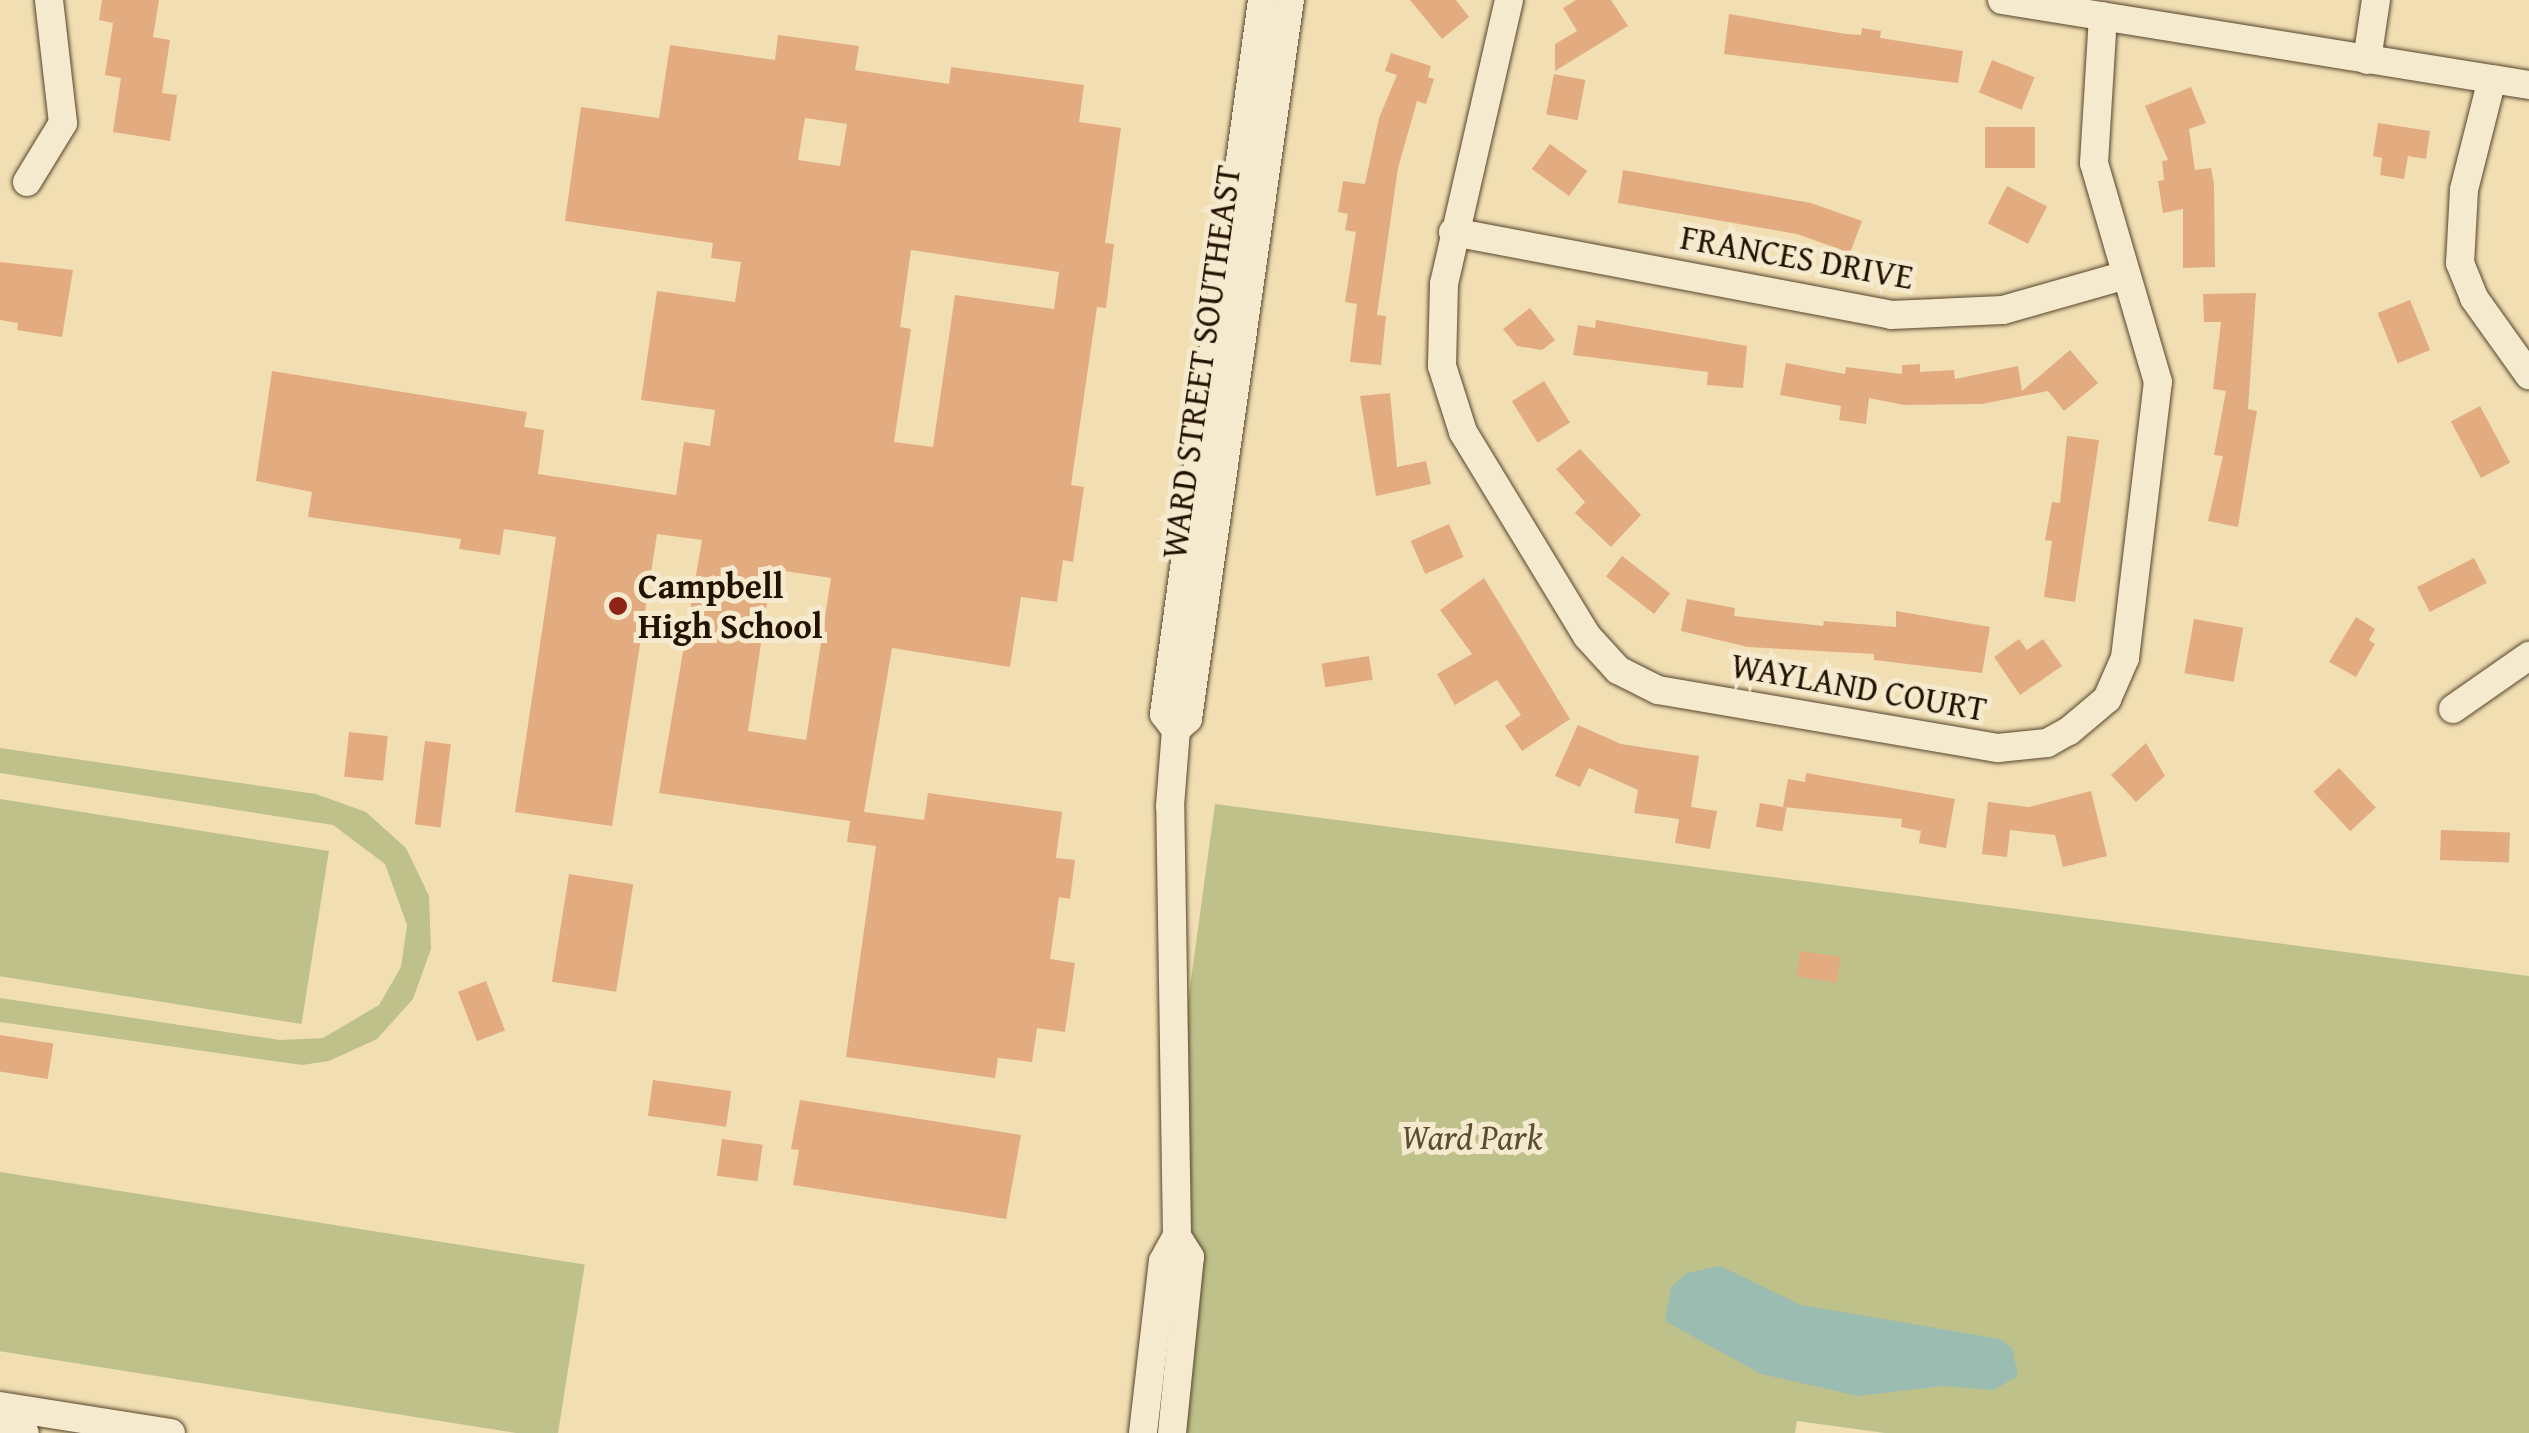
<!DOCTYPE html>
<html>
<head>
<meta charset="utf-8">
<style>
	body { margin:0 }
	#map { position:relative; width:2529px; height:1433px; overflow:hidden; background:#f1dfb3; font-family:"Gentium Book Plus",serif }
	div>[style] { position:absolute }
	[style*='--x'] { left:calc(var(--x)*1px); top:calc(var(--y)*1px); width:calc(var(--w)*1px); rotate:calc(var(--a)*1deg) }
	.green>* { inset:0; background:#bec18a; transform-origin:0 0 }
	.water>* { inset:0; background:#9bbcb1 }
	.building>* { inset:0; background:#e2ac80; transform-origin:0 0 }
	.roads { filter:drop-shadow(0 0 2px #56452d) drop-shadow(0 0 2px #56452d) }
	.minor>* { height:28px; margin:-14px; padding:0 14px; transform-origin:14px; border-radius:14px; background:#f6eace }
	.dots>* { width:28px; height:28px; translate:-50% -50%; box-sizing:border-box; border:5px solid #f6eace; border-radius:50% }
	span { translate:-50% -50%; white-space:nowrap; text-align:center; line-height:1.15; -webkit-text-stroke:10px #f6eace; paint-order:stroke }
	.street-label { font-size:35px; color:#231200 }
	.poi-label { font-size:35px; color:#231200; font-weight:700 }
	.left { translate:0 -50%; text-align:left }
	.park-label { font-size:35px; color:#594f30; font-style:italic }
</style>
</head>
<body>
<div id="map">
	<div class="green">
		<div style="clip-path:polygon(0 748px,316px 794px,366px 812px,406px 848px,429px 896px,431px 949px,413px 999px,377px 1039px,329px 1061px,302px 1065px,0 1022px,0 998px,280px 1040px,323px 1038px,379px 1005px,401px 967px,407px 925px,385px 864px,333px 825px,0 773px)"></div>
		<div style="left:0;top:799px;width:333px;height:175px;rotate:9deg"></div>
		<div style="clip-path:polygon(1215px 804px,2529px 976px,2529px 1433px,1885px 1433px,1797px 1421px,1795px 1433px,1175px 1433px,1174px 1104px)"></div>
		<div style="left:0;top:1172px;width:592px;height:177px;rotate:9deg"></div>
	</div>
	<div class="water">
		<div style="clip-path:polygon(1720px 1266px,1801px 1305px,2000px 1339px,2012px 1348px,2018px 1376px,1994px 1390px,1942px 1386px,1858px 1396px,1761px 1374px,1665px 1321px,1671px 1287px,1687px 1273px)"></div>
	</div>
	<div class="building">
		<div style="clip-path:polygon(102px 0,159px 0,153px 37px,170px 40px,162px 93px,177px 95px,170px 141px,113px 132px,121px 78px,105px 75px,113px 23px,99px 20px)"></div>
		<div style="clip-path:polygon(1410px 0,1456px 0,1469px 17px,1442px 39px)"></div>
		<div style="clip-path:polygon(1576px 0,1611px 0,1628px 26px,1555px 71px,1555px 44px,1577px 31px,1563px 8px)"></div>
		<div style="clip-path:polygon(1729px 14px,1846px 34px,1861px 35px,1862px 28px,1881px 31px,1880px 38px,1963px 51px,1958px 83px,1724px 54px)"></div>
		<div style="clip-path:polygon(evenodd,778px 35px,859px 46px,855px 70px,949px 84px,951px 67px,1084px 85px,1079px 122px,1121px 128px,1105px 243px,1114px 244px,1106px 308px,1097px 307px,1071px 485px,1084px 487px,1073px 562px,1063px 560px,1057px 602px,1021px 597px,1010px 667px,892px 648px,864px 812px,924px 820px,928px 793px,1062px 812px,1056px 858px,1075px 860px,1070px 899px,1059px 897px,1050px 959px,1075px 963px,1065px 1032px,1037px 1028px,1032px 1062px,998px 1058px,995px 1078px,846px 1057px,876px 846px,847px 842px,850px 821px,659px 793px,702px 540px,657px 534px,612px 826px,515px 812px,556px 537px,504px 529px,500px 555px,459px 549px,461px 539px,308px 517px,312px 492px,256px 481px,272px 371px,527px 412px,524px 427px,544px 430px,538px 474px,676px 495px,684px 442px,710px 446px,715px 410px,641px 400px,657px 291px,735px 302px,741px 262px,711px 258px,713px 243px,565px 221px,581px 107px,659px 118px,670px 45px,775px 60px,778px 35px,805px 118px,847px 124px,840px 166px,798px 160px,805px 118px,778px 35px,911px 250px,1059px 272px,1054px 309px,955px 295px,933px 447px,894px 442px,911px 329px,900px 327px,911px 250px,778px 35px,772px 569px,831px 578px,806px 740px,748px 731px,772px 569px)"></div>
		<div style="clip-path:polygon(1391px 53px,1431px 66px,1428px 77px,1434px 79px,1426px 104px,1417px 101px,1398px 168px,1377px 315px,1386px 316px,1381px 365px,1350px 362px,1357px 304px,1345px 302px,1356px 232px,1345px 230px,1348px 214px,1338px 212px,1343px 181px,1365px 184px,1379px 118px,1397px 75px,1385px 71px)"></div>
		<div style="left:1992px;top:60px;width:46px;height:35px;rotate:22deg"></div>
		<div style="left:1554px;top:74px;width:32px;height:41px;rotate:11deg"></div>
		<div style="clip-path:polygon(2191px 87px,2206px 123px,2189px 129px,2195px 170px,2211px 168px,2214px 184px,2215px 267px,2183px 268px,2183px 209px,2163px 213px,2158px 181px,2164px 180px,2162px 161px,2168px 160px,2145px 106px)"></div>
		<div style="clip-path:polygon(2378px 123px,2430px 131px,2426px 159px,2408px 156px,2404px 179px,2380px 175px,2382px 158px,2373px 156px)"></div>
		<div style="left:2035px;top:127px;width:41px;height:50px;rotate:90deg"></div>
		<div style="left:1550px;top:144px;width:46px;height:31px;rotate:36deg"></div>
		<div style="clip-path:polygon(1623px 170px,1811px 203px,1862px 221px,1850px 253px,1797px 234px,1618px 203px)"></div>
		<div style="left:2007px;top:186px;width:45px;height:42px;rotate:27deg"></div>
		<div style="clip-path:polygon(0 262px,73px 270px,62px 337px,17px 330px,18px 323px,0 320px)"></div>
		<div style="clip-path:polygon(2256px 293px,2248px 409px,2257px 411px,2238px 527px,2208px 521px,2223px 456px,2214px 455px,2226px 391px,2213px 389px,2221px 322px,2204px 322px,2203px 294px)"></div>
		<div style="left:2410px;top:300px;width:54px;height:35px;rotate:68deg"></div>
		<div style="clip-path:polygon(1530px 308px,1555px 340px,1542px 350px,1517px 346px,1503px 329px)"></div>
		<div style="clip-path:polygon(1596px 320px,1747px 346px,1743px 388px,1707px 385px,1708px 372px,1573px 355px,1578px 325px,1595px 328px)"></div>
		<div style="clip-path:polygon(2070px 350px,2098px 383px,2064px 411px,2048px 391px,1982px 404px,1904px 405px,1869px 398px,1866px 424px,1839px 420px,1841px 406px,1780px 395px,1786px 363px,1845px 374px,1846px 367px,1902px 374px,1902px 365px,1920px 364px,1920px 372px,1954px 370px,1955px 379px,2018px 366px,2022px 391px)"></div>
		<div style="left:1544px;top:381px;width:49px;height:38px;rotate:58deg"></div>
		<div style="clip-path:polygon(1390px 393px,1397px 467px,1426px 461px,1431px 484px,1376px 496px,1360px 396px)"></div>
		<div style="left:2480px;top:406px;width:64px;height:33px;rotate:62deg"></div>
		<div style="clip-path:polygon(2067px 436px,2099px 440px,2075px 602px,2044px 597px,2052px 541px,2045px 540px,2052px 502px,2060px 503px)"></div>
		<div style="clip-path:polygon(1580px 449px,1641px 515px,1611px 547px,1575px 513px,1585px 502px,1556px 469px)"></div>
		<div style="left:1449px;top:524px;width:36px;height:42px;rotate:66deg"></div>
		<div style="left:1622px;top:556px;width:61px;height:26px;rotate:38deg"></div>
		<div style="left:2474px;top:558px;width:28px;height:64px;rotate:63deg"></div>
		<div style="clip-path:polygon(1484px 578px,1570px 719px,1522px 751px,1505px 726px,1521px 715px,1497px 680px,1455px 705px,1437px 674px,1472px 654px,1440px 610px)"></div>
		<div style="clip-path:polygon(1687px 599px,1735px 608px,1734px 616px,1823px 626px,1824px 621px,1896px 627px,1896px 611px,1990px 627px,1982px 673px,1874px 660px,1874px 654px,1748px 647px,1681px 631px)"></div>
		<div style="clip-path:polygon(2356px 617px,2375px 629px,2369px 640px,2375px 644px,2356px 677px,2329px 662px)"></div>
		<div style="left:2194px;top:619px;width:50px;height:55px;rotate:10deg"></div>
		<div style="clip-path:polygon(2019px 639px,2027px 650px,2043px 639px,2062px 666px,2020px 695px,1994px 657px)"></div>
		<div style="left:1369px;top:656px;width:24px;height:48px;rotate:81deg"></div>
		<div style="clip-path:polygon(1578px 725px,1621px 744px,1699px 756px,1691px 807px,1717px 811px,1710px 849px,1675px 843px,1679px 819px,1634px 813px,1638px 790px,1589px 768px,1580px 787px,1555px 776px)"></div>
		<div style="left:349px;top:732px;width:39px;height:45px;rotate:6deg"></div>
		<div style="left:425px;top:741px;width:26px;height:84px;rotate:7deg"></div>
		<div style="clip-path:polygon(2146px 743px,2165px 776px,2136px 802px,2111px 775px)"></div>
		<div style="left:2339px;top:768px;width:54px;height:35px;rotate:47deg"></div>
		<div style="clip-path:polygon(1806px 773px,1955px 799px,1946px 848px,1919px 843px,1921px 831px,1901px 827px,1902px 819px,1783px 807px,1788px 779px,1805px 782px)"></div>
		<div style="clip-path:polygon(2091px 791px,2107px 856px,2063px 867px,2055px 835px,2010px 830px,2007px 857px,1982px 854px,1988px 802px,2029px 807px)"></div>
		<div style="left:1760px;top:803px;width:27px;height:24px;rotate:10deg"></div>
		<div style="left:2441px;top:830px;width:69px;height:30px;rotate:2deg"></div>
		<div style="left:569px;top:874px;width:65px;height:109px;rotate:9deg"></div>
		<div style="left:1800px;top:951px;width:41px;height:26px;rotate:8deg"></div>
		<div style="left:486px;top:981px;width:53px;height:30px;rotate:69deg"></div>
		<div style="left:0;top:1035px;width:54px;height:36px;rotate:9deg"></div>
		<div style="left:653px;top:1080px;width:79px;height:36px;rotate:8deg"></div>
		<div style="clip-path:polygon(800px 1100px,1021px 1135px,1006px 1219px,793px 1185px,799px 1150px,791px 1149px)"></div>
		<div style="left:722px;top:1139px;width:41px;height:37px;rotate:8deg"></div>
	</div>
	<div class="roads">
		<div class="minor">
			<div style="--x:1509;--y:0;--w:291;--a:102.9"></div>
			<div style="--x:1444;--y:284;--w:82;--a:91.4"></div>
			<div style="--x:1442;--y:366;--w:69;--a:72.3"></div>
			<div style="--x:1463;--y:432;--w:239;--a:58.7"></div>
			<div style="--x:1587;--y:636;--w:46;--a:47.6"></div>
			<div style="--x:1618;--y:670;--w:45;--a:26.6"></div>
			<div style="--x:1658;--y:690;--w:345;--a:9.7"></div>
			<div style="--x:1998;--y:748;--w:49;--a:-5.8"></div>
			<div style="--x:2047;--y:743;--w:25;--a:-29"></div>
			<div style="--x:2069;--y:731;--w:50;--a:-40.1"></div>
			<div style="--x:2107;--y:699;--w:45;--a:-66.3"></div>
			<div style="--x:2125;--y:658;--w:278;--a:-83.2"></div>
			<div style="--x:2158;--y:382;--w:228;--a:-106.3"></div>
			<div style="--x:2094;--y:163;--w:147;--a:-86.5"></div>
			<div style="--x:2002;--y:0;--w:534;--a:9.16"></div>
			<div style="--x:2367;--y:60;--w:61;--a:-81.5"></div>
			<div style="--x:2492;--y:79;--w:114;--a:104.2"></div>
			<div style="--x:2464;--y:190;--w:73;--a:93.1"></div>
			<div style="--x:2460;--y:263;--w:38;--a:68"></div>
			<div style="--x:2474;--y:298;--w:95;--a:54.5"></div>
			<div style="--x:27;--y:182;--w:69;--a:-58.6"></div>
			<div style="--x:63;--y:123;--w:124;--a:-96.5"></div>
			<div style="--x:1453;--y:232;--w:446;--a:10.7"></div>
			<div style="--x:1891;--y:315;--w:112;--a:-2.6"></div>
			<div style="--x:2003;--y:310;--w:128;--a:-15.9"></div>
			<div style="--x:2453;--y:709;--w:93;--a:-34.9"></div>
			<div style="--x:1176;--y:730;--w:16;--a:-43"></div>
			<div style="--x:1188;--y:719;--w:726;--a:-81.93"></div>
			<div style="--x:0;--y:1406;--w:173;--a:9"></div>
			<div style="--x:0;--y:1429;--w:25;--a:9"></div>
			<div style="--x:1143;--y:1433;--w:173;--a:-83.4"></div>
			<div style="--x:1163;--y:1261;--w:29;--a:-61"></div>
			<div style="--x:1177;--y:1236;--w:430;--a:-90.9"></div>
			<div style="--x:1170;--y:806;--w:76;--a:-85.5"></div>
			<div style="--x:1176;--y:730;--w:20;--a:-127"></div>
			<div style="--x:1164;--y:714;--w:721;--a:-82.18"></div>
			<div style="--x:1172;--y:1433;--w:177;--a:-84.2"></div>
			<div style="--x:1190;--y:1257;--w:25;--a:-122"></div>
		</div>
	</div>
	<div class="dots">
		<div style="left:618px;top:606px;background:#8f2418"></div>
	</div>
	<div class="street-label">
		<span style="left:1797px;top:257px;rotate:10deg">FRANCES DRIVE</span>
		<span style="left:1201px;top:362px;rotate:-82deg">WARD STREET SOUTHEAST</span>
		<span style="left:1859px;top:687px;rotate:10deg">WAYLAND COURT</span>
	</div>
	<div class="poi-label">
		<span class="left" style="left:638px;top:606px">Campbell<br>High School</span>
	</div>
	<div class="park-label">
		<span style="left:1472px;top:1137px">Ward Park</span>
	</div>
</div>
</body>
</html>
